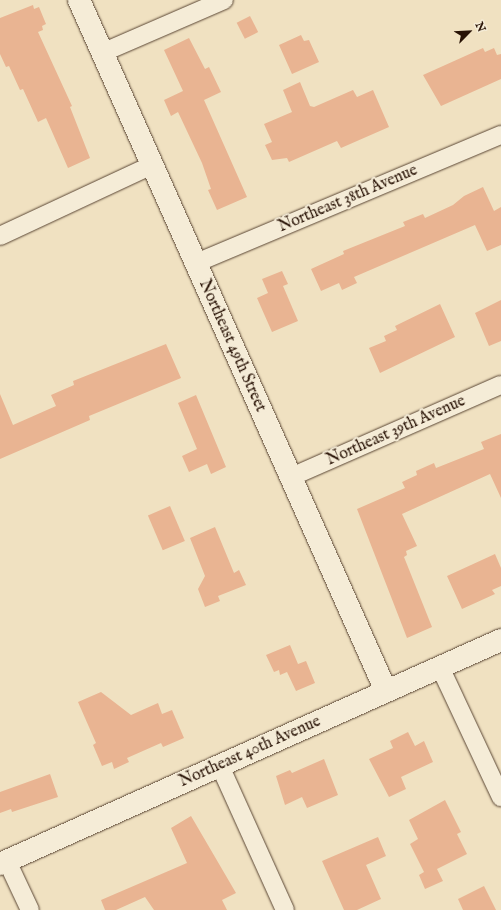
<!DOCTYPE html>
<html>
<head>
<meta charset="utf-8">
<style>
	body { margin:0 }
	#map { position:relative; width:501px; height:910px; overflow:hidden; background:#f0e1c1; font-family:"IM FELL English",serif }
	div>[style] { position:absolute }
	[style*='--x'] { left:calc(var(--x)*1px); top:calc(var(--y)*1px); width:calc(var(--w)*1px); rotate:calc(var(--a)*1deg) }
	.building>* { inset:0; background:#e9b492; transform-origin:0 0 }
	.roads { filter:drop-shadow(0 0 1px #5a4634) drop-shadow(0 0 1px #5a4634) }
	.minor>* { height:18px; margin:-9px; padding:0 9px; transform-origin:9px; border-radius:9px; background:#f5ecd7 }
	.tertiary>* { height:22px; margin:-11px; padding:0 11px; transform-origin:11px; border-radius:11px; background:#f5ecd7 }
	span { translate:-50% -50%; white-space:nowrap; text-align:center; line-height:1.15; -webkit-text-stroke:4px #f5ecd7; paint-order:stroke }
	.street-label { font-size:16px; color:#281205 }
	.north { position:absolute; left:449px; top:12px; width:40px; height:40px; -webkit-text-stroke:3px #f5ecd7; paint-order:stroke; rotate:66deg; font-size:11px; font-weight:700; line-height:16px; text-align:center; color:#281205 }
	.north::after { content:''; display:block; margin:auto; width:14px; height:18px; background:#281205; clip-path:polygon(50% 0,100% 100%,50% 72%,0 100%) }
</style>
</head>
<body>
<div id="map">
	<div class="building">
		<div style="clip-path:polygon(33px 5px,34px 9px,39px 7px,46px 24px,42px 26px,43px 30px,38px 32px,72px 106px,70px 107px,90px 158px,68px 168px,46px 118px,38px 122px,23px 89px,20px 90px,9px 66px,6px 67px,0 54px,0 18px)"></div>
		<div style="left:250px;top:16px;width:18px;height:15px;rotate:63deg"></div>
		<div style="clip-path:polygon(301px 35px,304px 41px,309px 40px,319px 62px,292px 74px,279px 45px)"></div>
		<div style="clip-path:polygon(189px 38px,205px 69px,209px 67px,221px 92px,204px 100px,247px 197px,217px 210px,208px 190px,211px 189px,202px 163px,178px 112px,171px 116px,164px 100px,183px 91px,164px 50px)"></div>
		<div style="clip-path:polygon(483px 48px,485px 52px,494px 48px,497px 55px,501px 54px,501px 79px,441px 106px,423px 75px)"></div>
		<div style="clip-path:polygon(300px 82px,310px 106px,314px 107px,353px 90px,357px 97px,373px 90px,389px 127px,341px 148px,337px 141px,289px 162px,287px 158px,272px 160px,265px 145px,272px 142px,264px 124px,292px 112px,283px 90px)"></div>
		<div style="clip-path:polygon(483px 187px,494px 211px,501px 207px,501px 245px,487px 251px,475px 225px,354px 277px,357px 283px,342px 290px,339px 283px,321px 291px,311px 269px,344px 254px,343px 251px,405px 226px,403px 222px,423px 214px,425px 218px,453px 205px,464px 196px)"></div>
		<div style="clip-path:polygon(282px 271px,288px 284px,283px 286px,298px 321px,272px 332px,257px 298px,268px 293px,262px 279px)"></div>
		<div style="clip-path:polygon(501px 300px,501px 341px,489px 346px,475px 313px)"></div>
		<div style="clip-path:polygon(440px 304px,455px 337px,380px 373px,369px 348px,386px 341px,384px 336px,397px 330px,395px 326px)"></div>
		<div style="clip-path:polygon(166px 344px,181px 378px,89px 416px,90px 420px,0 459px,0 394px,13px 425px,56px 406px,51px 395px,74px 385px,73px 381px)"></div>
		<div style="clip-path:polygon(196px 395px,226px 467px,211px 474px,207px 464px,189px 472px,182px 456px,197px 449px,178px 403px)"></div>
		<div style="clip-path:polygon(501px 434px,501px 498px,490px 474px,402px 514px,417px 546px,406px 551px,407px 555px,404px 557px,432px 627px,407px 638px,357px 509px,405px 488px,402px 482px,417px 475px,416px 471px,434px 463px,436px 468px,484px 449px,481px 442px)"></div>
		<div style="left:170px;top:506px;width:38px;height:24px;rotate:67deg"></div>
		<div style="clip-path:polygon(215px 527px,234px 573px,239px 570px,246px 585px,218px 596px,220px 601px,205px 607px,198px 589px,205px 576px,190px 538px)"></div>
		<div style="clip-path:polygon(495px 554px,501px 568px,501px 586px,492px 590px,495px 594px,462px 609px,447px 576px)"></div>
		<div style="clip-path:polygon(290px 645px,298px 664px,306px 661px,315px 683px,296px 691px,287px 672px,280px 675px,279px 670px,274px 672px,266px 655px)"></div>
		<div style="clip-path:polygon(101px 692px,131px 715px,158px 703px,162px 714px,172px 710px,184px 738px,163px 747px,161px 743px,127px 758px,129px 762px,114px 769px,112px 762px,102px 766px,93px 745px,96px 743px,78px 702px)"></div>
		<div style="clip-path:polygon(408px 732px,415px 746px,424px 741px,433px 762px,401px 777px,406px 789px,389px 797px,369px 759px,393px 748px,390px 741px)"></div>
		<div style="clip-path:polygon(324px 759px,338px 795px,307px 808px,302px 797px,285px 805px,276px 776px,290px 770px,292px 773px)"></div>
		<div style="clip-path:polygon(50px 774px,58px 797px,12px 812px,11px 809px,0 813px,0 792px)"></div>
		<div style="clip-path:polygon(445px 800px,461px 832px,457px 834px,467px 854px,437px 869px,443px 881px,425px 889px,419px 875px,424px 872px,410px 844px,418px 839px,409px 820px)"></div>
		<div style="clip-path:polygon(191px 816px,236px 893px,222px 900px,227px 910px,154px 910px,145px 897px,116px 910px,105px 910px,101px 900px,187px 863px,171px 828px)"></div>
		<div style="clip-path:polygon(378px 837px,386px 856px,366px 865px,381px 899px,357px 910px,344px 910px,322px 861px)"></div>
		<div style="clip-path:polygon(484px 886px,496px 910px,463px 910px,458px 899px)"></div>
	</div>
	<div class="roads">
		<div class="minor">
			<div style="--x:102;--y:53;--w:133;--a:-23.5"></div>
			<div style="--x:0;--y:236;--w:168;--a:-25"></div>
			<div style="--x:196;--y:263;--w:331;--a:-22.8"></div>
			<div style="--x:291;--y:477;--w:229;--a:-23.7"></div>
			<div style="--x:440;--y:667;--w:144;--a:64.9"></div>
			<div style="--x:220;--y:766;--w:158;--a:65.7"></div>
			<div style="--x:7;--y:861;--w:54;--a:64.9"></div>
		</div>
		<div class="tertiary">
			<div style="--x:79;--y:0;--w:756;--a:66.05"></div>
			<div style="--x:0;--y:864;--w:549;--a:-24.09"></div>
		</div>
	</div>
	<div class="street-label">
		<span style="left:348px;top:199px;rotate:-23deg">Northeast 38th Avenue</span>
		<span style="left:232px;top:346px;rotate:66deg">Northeast 49th Street</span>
		<span style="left:396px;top:431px;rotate:-24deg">Northeast 39th Avenue</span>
		<span style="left:250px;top:752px;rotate:-24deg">Northeast 40th Avenue</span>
	</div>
	<div class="north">N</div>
</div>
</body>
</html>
